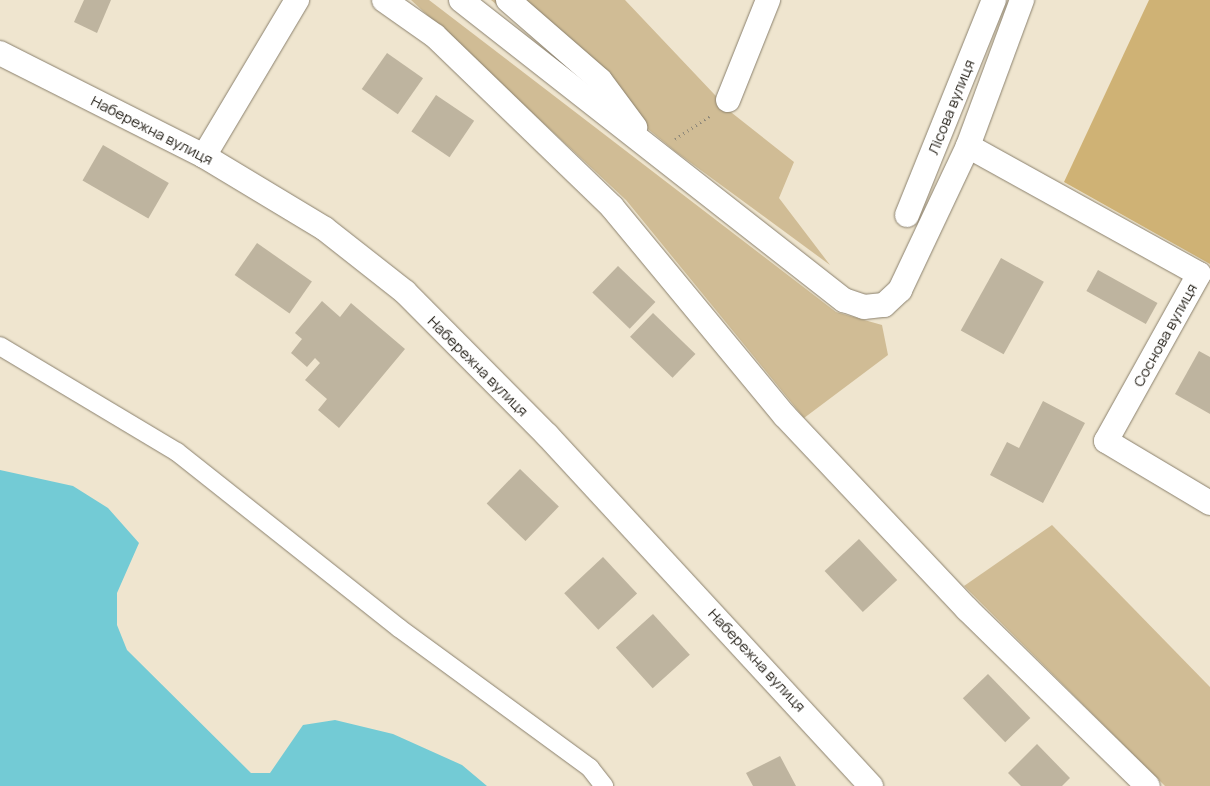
<!DOCTYPE html>
<html>
<head>
<meta charset="utf-8">
<style>
	body { margin:0 }
	#map { position:relative; width:1210px; height:786px; overflow:hidden; background:#efe5cf; font-family:Manrope,sans-serif }
	div>[style] { position:absolute }
	[style*='--x'] { left:calc(var(--x)*1px); top:calc(var(--y)*1px); width:calc(var(--w)*1px); rotate:calc(var(--a)*1deg) }
	.green>* { inset:0; background:#d0bc95 }
	.forest>* { inset:0; background:#cfb275 }
	.water>* { inset:0; background:#73cbd5 }
	.building>* { inset:0; background:#beb49f; transform-origin:0 0 }
	.path>* { height:3px; margin-top:-1.5px; transform-origin:0; background:repeating-linear-gradient(90deg,#918a7a 0 1px,transparent 0 5px) }
	.roads { filter:drop-shadow(0 0 1px #8a806d) drop-shadow(0 0 1px #8a806d) }
	.pedestrian>* { height:18px; margin:-9px; padding:0 9px; transform-origin:9px; border-radius:9px; background:#fff }
	.minor>* { height:24px; margin:-12px; padding:0 12px; transform-origin:12px; border-radius:12px; background:#fff }
	span { translate:-50% -50%; white-space:nowrap; text-align:center; line-height:1.15; -webkit-text-stroke:4px #fff; paint-order:stroke }
	.street-label { font-size:15px; color:#2c2820 }
</style>
</head>
<body>
<div id="map">
	<div class="green">
		<div style="clip-path:polygon(411px 0,429px 0,836px 312px,882px 325px,888px 355px,804px 418px,626px 200px)"></div>
		<div style="clip-path:polygon(491px 0,625px 0,732px 113px,794px 162px,779px 198px,830px 265px,676px 152px)"></div>
		<div style="clip-path:polygon(1052px 525px,1210px 687px,1210px 786px,1165px 786px,964px 586px)"></div>
	</div>
	<div class="forest">
		<div style="clip-path:polygon(1149px 0,1210px 0,1210px 264px,1064px 182px)"></div>
	</div>
	<div class="water">
		<div style="clip-path:polygon(0 470px,73px 486px,108px 508px,139px 543px,117px 593px,117px 625px,127px 650px,251px 773px,270px 773px,303px 725px,335px 720px,393px 734px,462px 765px,487px 786px,0 786px)"></div>
	</div>
	<div class="building">
		<div style="clip-path:polygon(84px 0,111px 0,97px 33px,74px 22px)"></div>
		<div style="left:387px;top:53px;width:44px;height:44px;rotate:35deg"></div>
		<div style="left:436px;top:95px;width:46px;height:44px;rotate:34deg"></div>
		<div style="left:103px;top:145px;width:76px;height:41px;rotate:30deg"></div>
		<div style="left:257px;top:243px;width:67px;height:39px;rotate:35deg"></div>
		<div style="left:1001px;top:258px;width:49px;height:83px;rotate:29deg"></div>
		<div style="left:618px;top:266px;width:52px;height:37px;rotate:44deg"></div>
		<div style="left:1098px;top:270px;width:68px;height:24px;rotate:29deg"></div>
		<div style="clip-path:polygon(322px 301px,340px 317px,351px 303px,405px 349px,339px 428px,318px 410px,327px 399px,305px 380px,320px 363px,315px 358px,307px 367px,291px 353px,302px 339px,295px 333px)"></div>
		<div style="left:653px;top:313px;width:59px;height:33px;rotate:44deg"></div>
		<div style="clip-path:polygon(1199px 351px,1210px 357px,1210px 414px,1175px 394px)"></div>
		<div style="clip-path:polygon(1043px 401px,1085px 423px,1043px 503px,990px 475px,1007px 442px,1019px 448px)"></div>
		<div style="left:520px;top:469px;width:54px;height:48px;rotate:44deg"></div>
		<div style="left:859px;top:539px;width:56px;height:47px;rotate:47deg"></div>
		<div style="left:603px;top:557px;width:50px;height:53px;rotate:47deg"></div>
		<div style="left:653px;top:614px;width:55px;height:50px;rotate:48deg"></div>
		<div style="left:988px;top:674px;width:61px;height:35px;rotate:46deg"></div>
		<div style="clip-path:polygon(1037px 744px,1070px 778px,1062px 786px,1021px 786px,1008px 773px)"></div>
		<div style="clip-path:polygon(780px 756px,796px 786px,753px 786px,746px 773px)"></div>
	</div>
	<div class="path">
		<div style="--x:675;--y:139;--w:43;--a:-33.7"></div>
	</div>
	<div class="roads">
		<div class="pedestrian">
			<div style="--x:0;--y:346;--w:206;--a:30.9"></div>
			<div style="--x:177;--y:452;--w:283;--a:38.4"></div>
			<div style="--x:399;--y:628;--w:237;--a:36.2"></div>
			<div style="--x:590;--y:768;--w:23;--a:52"></div>
		</div>
		<div class="minor">
			<div style="--x:384;--y:0;--w:62;--a:35.2"></div>
			<div style="--x:435;--y:36;--w:246;--a:44"></div>
			<div style="--x:612;--y:207;--w:271;--a:50.4"></div>
			<div style="--x:785;--y:416;--w:265;--a:46.7"></div>
			<div style="--x:967;--y:609;--w:253;--a:44.4"></div>
			<div style="--x:461;--y:0;--w:487;--a:38.1"></div>
			<div style="--x:844;--y:300;--w:21;--a:19"></div>
			<div style="--x:864;--y:307;--w:20;--a:-6"></div>
			<div style="--x:884;--y:305;--w:22;--a:-43"></div>
			<div style="--x:900;--y:290;--w:159;--a:-64.7"></div>
			<div style="--x:968;--y:146;--w:156;--a:-69.7"></div>
			<div style="--x:508;--y:0;--w:122;--a:41"></div>
			<div style="--x:600;--y:80;--w:59;--a:53.3"></div>
			<div style="--x:0;--y:53;--w:229;--a:26.8"></div>
			<div style="--x:204;--y:156;--w:141;--a:31.1"></div>
			<div style="--x:325;--y:229;--w:102;--a:38.2"></div>
			<div style="--x:405;--y:292;--w:202;--a:45.2"></div>
			<div style="--x:547;--y:435;--w:478;--a:47.3"></div>
			<div style="--x:728;--y:100;--w:108;--a:-68.2"></div>
			<div style="--x:968;--y:146;--w:264;--a:29"></div>
			<div style="--x:1199;--y:274;--w:191;--a:119.1"></div>
			<div style="--x:1106;--y:441;--w:121;--a:30.8"></div>
			<div style="--x:204;--y:156;--w:182;--a:-59.2"></div>
			<div style="--x:907;--y:215;--w:232;--a:-68"></div>
		</div>
	</div>
	<div class="street-label">
		<span style="left:951px;top:107px;rotate:-68deg">Лісова вулиця</span>
		<span style="left:152px;top:130px;rotate:27deg">Набережна вулиця</span>
		<span style="left:1165px;top:335px;rotate:-61deg">Соснова вулиця</span>
		<span style="left:478px;top:366px;rotate:45deg">Набережна вулиця</span>
		<span style="left:757px;top:660px;rotate:47deg">Набережна вулиця</span>
	</div>
</div>
</body>
</html>
